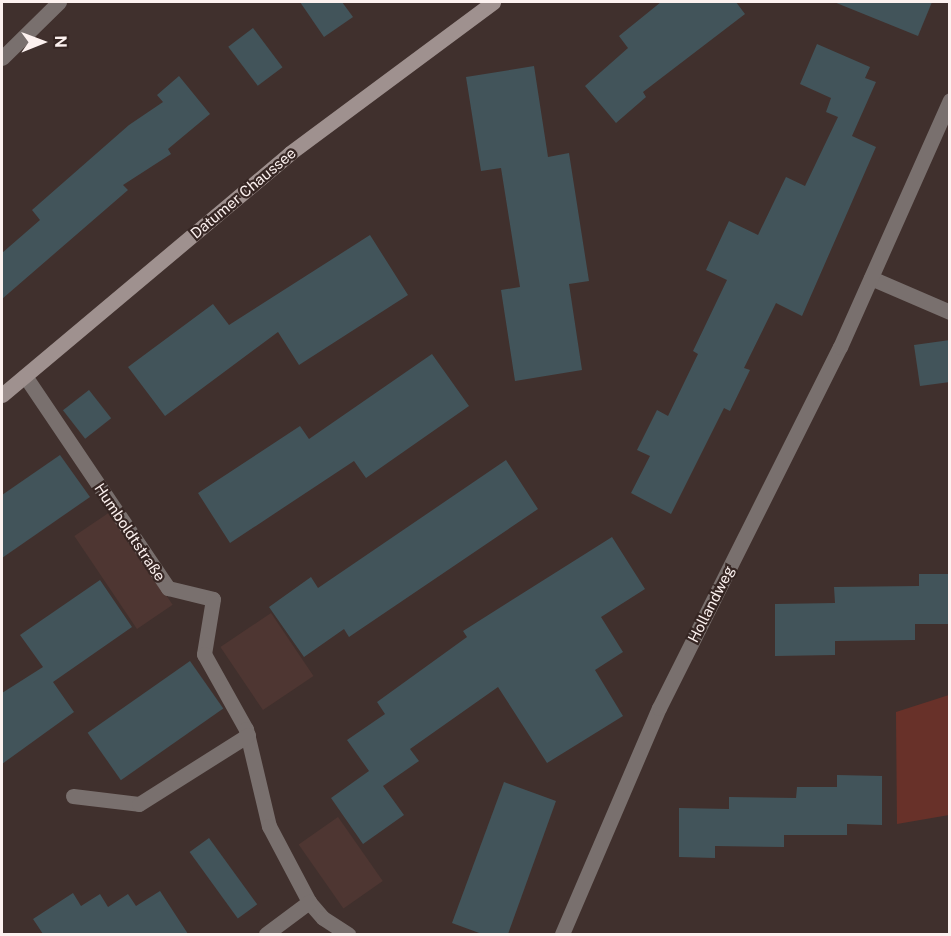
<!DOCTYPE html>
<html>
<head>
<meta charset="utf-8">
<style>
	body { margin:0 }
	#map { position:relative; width:951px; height:936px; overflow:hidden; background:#40302d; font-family:"Public Sans",sans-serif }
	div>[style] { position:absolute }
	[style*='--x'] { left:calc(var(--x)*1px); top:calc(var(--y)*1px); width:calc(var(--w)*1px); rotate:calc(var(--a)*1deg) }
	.built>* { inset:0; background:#4e3632; transform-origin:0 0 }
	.green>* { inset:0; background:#683129 }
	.building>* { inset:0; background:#42545a; transform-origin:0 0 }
	.street>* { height:15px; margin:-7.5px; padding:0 7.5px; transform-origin:7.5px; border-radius:7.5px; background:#79706e }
	.secondary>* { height:15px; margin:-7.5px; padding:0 7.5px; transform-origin:7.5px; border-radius:7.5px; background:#9f918f }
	span { translate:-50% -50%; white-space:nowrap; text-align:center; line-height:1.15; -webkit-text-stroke:4.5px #362623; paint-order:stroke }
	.street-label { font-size:15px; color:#fcf1ef }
	.frame { position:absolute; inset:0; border:3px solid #fcf1ef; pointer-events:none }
	.north { position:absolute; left:12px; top:12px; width:60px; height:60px; -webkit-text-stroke:4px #362623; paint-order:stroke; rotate:89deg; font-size:16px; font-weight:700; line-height:24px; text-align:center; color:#fcf1ef }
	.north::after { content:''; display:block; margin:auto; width:21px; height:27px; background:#fcf1ef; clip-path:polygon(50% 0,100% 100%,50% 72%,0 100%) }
</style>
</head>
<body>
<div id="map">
	<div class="built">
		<div style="left:110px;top:512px;width:112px;height:43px;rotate:56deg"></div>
		<div style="left:271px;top:613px;width:76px;height:61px;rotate:56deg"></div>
		<div style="left:338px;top:817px;width:78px;height:48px;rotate:55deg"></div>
	</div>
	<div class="green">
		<div style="clip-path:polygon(949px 695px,949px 815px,897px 824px,896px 712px)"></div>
	</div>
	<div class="building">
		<div style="clip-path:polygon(300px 2px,342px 2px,353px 17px,324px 37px)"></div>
		<div style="clip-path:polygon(661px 2px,736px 2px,745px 14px,643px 92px,646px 97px,616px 123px,585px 86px,628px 48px,619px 36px)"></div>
		<div style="clip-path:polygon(834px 2px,932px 2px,918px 36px)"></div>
		<div style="left:253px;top:28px;width:49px;height:31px;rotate:53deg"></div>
		<div style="clip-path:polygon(817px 44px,870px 67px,865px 78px,876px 82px,852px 136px,876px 147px,802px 316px,776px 303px,744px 368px,750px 370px,730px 411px,724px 408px,671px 514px,631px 493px,650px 456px,637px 450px,657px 410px,668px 416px,698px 354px,693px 351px,727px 280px,706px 270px,729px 221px,758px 235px,786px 177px,805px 186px,838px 117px,826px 112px,831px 98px,800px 84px)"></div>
		<div style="clip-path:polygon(534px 66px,548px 157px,569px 153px,589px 281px,569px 284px,582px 370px,515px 381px,501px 290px,520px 287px,501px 168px,481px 171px,466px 77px)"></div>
		<div style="clip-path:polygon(179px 76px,210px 114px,168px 149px,171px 154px,123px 185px,128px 190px,2px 299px,2px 253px,40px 220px,32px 210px,129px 125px,163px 102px,157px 95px)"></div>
		<div style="clip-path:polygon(370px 235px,408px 295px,299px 365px,278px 332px,165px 416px,128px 367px,213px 304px,229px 325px)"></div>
		<div style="clip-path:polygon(950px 340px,950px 382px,920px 386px,914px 345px)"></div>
		<div style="clip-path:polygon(432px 354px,469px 406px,366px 478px,354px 461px,230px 543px,198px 493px,300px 426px,309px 439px)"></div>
		<div style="left:89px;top:390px;width:36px;height:33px;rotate:52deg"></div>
		<div style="clip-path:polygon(60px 455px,90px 497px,2px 558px,2px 495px)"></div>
		<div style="clip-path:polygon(506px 460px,538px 509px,349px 637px,344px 629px,304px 657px,269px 607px,311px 577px,318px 588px)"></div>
		<div style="clip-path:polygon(612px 537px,645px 589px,601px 617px,623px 652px,595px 670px,623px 716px,547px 763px,498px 687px,410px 749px,419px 761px,383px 786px,404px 815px,363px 844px,331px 798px,369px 771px,347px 740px,385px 714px,377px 702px,467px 637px,463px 631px)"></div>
		<div style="clip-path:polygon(919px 574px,950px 574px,950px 624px,915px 624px,915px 640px,835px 641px,835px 655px,775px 656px,775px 604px,835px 603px,834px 587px,919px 586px)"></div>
		<div style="clip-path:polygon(100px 580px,132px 627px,53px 682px,74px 712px,2px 764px,2px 693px,43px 667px,20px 635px)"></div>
		<div style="left:190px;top:661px;width:58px;height:125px;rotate:55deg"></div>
		<div style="clip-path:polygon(837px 775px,882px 776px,882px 825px,847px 824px,847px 835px,784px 835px,784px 847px,715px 846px,715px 858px,679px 857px,679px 808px,729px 809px,729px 797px,796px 798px,797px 787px,837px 787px)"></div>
		<div style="clip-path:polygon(504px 782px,556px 801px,508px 934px,482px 934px,452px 923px)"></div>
		<div style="left:209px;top:838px;width:82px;height:24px;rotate:54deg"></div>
		<div style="clip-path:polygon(160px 891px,188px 934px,43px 934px,33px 919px,73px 893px,81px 906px,100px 894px,108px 907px,128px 894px,136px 906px)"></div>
	</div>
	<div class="street">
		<div style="--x:2;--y:58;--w:80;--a:-44.5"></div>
		<div style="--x:871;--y:278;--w:86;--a:23.3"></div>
		<div style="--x:25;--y:376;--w:256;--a:56"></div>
		<div style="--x:168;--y:588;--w:46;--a:13.7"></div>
		<div style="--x:213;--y:599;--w:56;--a:99.3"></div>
		<div style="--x:204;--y:654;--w:86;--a:60.8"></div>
		<div style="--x:246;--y:729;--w:100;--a:76.7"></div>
		<div style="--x:269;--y:826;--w:86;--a:62.2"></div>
		<div style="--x:309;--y:902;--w:21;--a:49"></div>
		<div style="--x:323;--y:918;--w:30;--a:33"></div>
		<div style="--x:73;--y:796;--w:66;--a:6.9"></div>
		<div style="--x:139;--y:804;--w:129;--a:-32.3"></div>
		<div style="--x:266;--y:934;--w:54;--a:-36.7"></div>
		<div style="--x:562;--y:934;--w:246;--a:-66.8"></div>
		<div style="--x:659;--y:708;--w:404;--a:-63.4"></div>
		<div style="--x:840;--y:347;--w:270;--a:-66"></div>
	</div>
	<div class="secondary">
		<div style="--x:2;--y:395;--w:376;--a:-40"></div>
		<div style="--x:290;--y:153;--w:253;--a:-36.6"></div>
	</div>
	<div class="street-label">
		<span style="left:243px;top:193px;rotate:-40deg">Datumer Chaussee</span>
		<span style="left:130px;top:532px;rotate:56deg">Humboldtstraße</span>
		<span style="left:711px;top:604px;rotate:-63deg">Hollandweg</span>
	</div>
	<div class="frame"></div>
	<div class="north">N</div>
</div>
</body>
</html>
